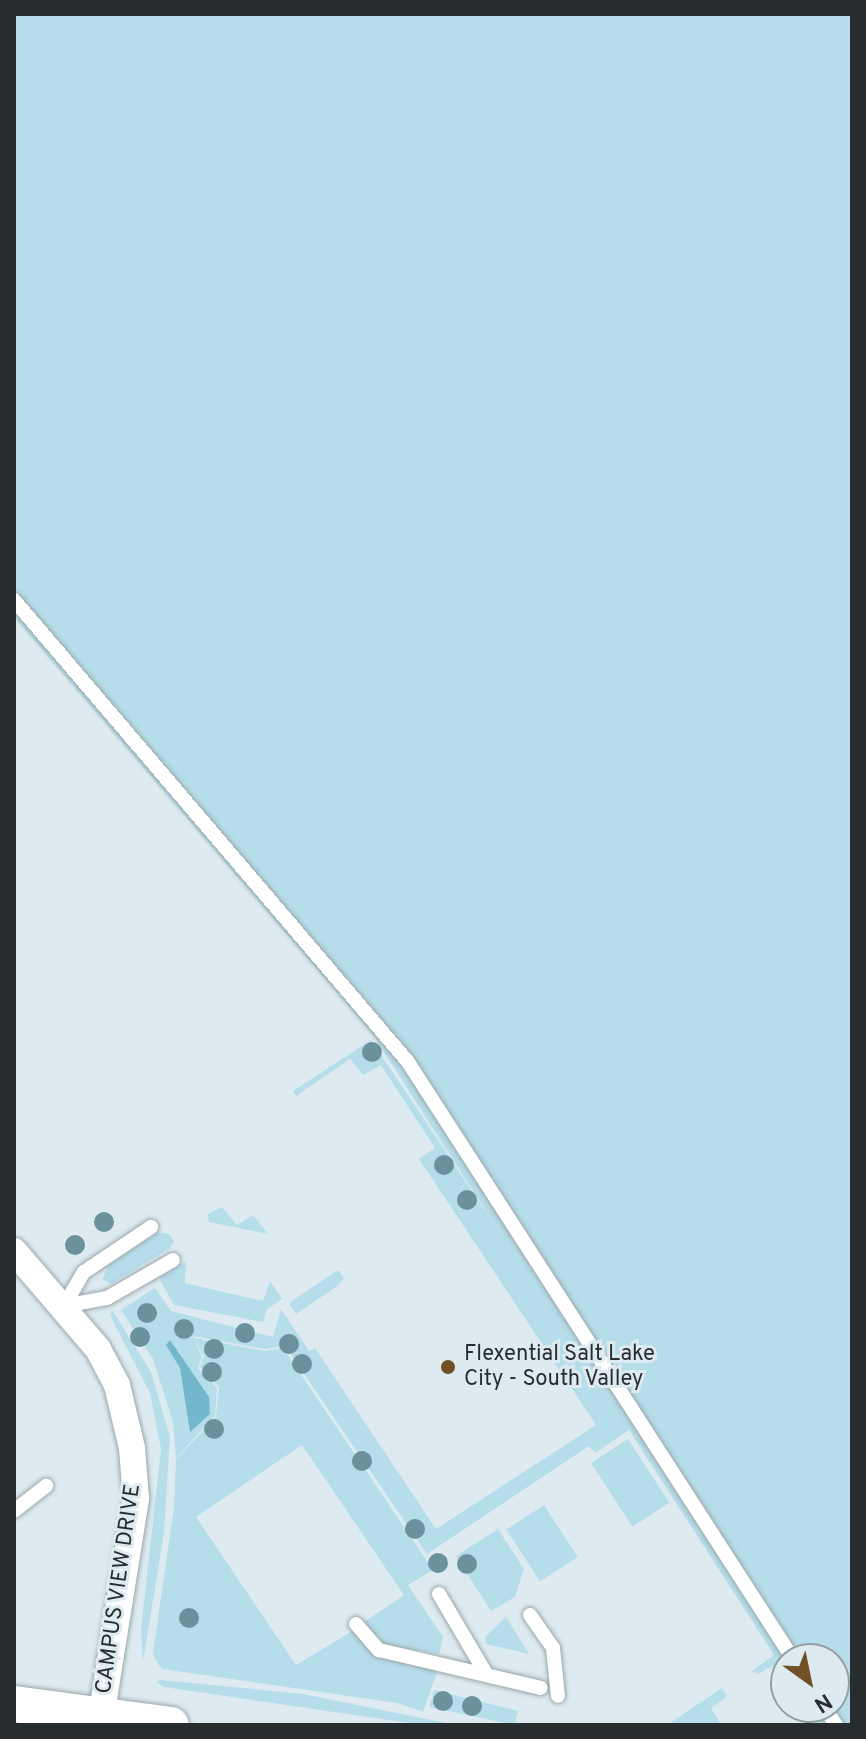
<!DOCTYPE html>
<html>
<head>
<meta charset="utf-8">
<style>
	body { margin:0 }
	#map { position:relative; width:866px; height:1739px; overflow:hidden; background:#ddebf0; font-family:Overpass,sans-serif }
	div>[style] { position:absolute }
	[style*='--x'] { left:calc(var(--x)*1px); top:calc(var(--y)*1px); width:calc(var(--w)*1px); rotate:calc(var(--a)*1deg) }
	.green>* { inset:0; background:#b6ddea; transform-origin:0 0 }
	.water>* { inset:0; background:#74b6cb }
	.roads { filter:drop-shadow(0 0 2px #9aa8ac) drop-shadow(0 0 2px #9aa8ac) }
	.lane>* { height:14px; margin:-7px; padding:0 7px; transform-origin:7px; border-radius:7px; background:#fff }
	.street>* { height:26px; margin:-13px; padding:0 13px; transform-origin:13px; border-radius:13px; background:#fff }
	.secondary>* { height:36px; margin:-18px; padding:0 18px; transform-origin:18px; border-radius:18px; background:#fff }
	.trees>* { width:20px; height:20px; margin:-10px; border-radius:50%; background:#6b919c }
	.dots>* { width:22px; height:22px; translate:-50% -50%; box-sizing:border-box; border:4px solid #ddebf0; border-radius:50% }
	span { translate:-50% -50%; white-space:nowrap; text-align:center; line-height:1.15; -webkit-text-stroke:6px #ddebf0; paint-order:stroke }
	.poi-label { font-size:22px; color:#272d2e }
	.left { translate:0 -50%; text-align:left }
	.street-label { font-size:22px; color:#272d2e }
	.frame { position:absolute; inset:0; border:16px solid #272d2e; pointer-events:none }
	.north { position:absolute; left:770px; top:1643px; width:80px; height:80px; box-sizing:border-box; background:#ddebf0; border:2px solid #949fa2; border-radius:50%; rotate:147deg; font-size:22px; font-weight:700; line-height:32px; text-align:center; color:#272d2e }
	.north::after { content:''; display:block; margin:auto; width:28px; height:36px; background:#715027; clip-path:polygon(50% 0,100% 100%,50% 72%,0 100%) }
</style>
</head>
<body>
<div id="map">
	<div class="green">
		<div style="clip-path:polygon(14px 14px,852px 14px,852px 1725px,813px 1725px,802px 1707px,834px 1707px,834px 1659px,786px 1659px,786px 1683px,774px 1665px,758px 1674px,752px 1671px,774px 1655px,629px 1430px,595px 1453px,589px 1446px,427px 1554px,285px 1346px,265px 1349px,193px 1336px,202px 1357px,198px 1368px,217px 1388px,215px 1416px,176px 1458px,173px 1422px,153px 1359px,121px 1310px,155px 1288px,171px 1311px,273px 1337px,281px 1309px,309px 1351px,315px 1348px,436px 1529px,596px 1425px,419px 1159px,435px 1148px,381px 1065px,363px 1075px,350px 1059px,296px 1096px,293px 1091px,371px 1040px,496px 1227px,373px 1035px,14px 617px)"></div>
		<div style="clip-path:polygon(222px 1207px,237px 1225px,253px 1215px,268px 1234px,209px 1222px,208px 1214px)"></div>
		<div style="clip-path:polygon(158px 1232px,169px 1234px,174px 1242px,170px 1248px,111px 1284px,102px 1279px,109px 1265px)"></div>
		<div style="clip-path:polygon(186px 1261px,185px 1283px,263px 1301px,270px 1281px,282px 1299px,267px 1309px,263px 1322px,174px 1305px,159px 1278px)"></div>
		<div style="clip-path:polygon(338px 1270px,344px 1278px,339px 1285px,296px 1314px,289px 1303px)"></div>
		<div style="clip-path:polygon(112px 1310px,151px 1372px,170px 1437px,164px 1533px,143px 1662px,141px 1630px,161px 1449px,150px 1393px,110px 1315px)"></div>
		<div style="clip-path:polygon(194px 1338px,265px 1351px,283px 1348px,433px 1570px,408px 1585px,443px 1637px,439px 1654px,382px 1644px,364px 1622px,404px 1595px,302px 1445px,196px 1517px,296px 1665px,354px 1630px,375px 1655px,438px 1669px,423px 1712px,397px 1703px,162px 1669px,156px 1661px,153px 1653px,174px 1507px,176px 1459px,216px 1417px,219px 1387px,200px 1367px,204px 1357px)"></div>
		<div style="left:628px;top:1439px;width:76px;height:44px;rotate:57deg"></div>
		<div style="left:544px;top:1505px;width:62px;height:45px;rotate:57deg"></div>
		<div style="clip-path:polygon(498px 1529px,524px 1569px,515px 1597px,491px 1611px,456px 1556px)"></div>
		<div style="clip-path:polygon(506px 1617px,528px 1652px,529px 1654px,486px 1644px,485px 1637px)"></div>
		<div style="clip-path:polygon(161px 1680px,303px 1694px,456px 1725px,422px 1725px,164px 1687px,156px 1682px)"></div>
		<div style="clip-path:polygon(722px 1688px,727px 1697px,711px 1708px,721px 1725px,667px 1725px)"></div>
		<div style="clip-path:polygon(434px 1690px,518px 1711px,515px 1725px,429px 1707px)"></div>
	</div>
	<div class="water">
		<div style="clip-path:polygon(170px 1340px,209px 1397px,210px 1414px,190px 1432px,180px 1368px,166px 1345px)"></div>
	</div>
	<div class="roads">
		<div class="lane">
			<div style="--x:14;--y:600;--w:607;--a:49.54"></div>
			<div style="--x:408;--y:1062;--w:710;--a:57.18"></div>
			<div style="--x:64;--y:1306;--w:39;--a:-60"></div>
			<div style="--x:84;--y:1272;--w:81;--a:-33.9"></div>
			<div style="--x:64;--y:1306;--w:44;--a:-10.5"></div>
			<div style="--x:107;--y:1298;--w:76;--a:-29.9"></div>
			<div style="--x:14;--y:1511;--w:41;--a:-38"></div>
			<div style="--x:439;--y:1594;--w:91;--a:59.5"></div>
			<div style="--x:530;--y:1615;--w:40;--a:55.1"></div>
			<div style="--x:553;--y:1648;--w:48;--a:84.1"></div>
			<div style="--x:356;--y:1624;--w:35;--a:49"></div>
			<div style="--x:379;--y:1650;--w:166;--a:13.2"></div>
			<div style="--x:824;--y:1707;--w:22;--a:56"></div>
		</div>
		<div class="street">
			<div style="--x:14;--y:1251;--w:129;--a:49.4"></div>
			<div style="--x:98;--y:1349;--w:41;--a:62.2"></div>
			<div style="--x:117;--y:1385;--w:65;--a:76.6"></div>
			<div style="--x:132;--y:1448;--w:51;--a:85.5"></div>
			<div style="--x:136;--y:1499;--w:229;--a:99.1"></div>
		</div>
		<div class="secondary">
			<div style="--x:14;--y:1704;--w:158;--a:7.6"></div>
		</div>
	</div>
	<div class="trees">
		<div style="left:372px;top:1052px"></div>
		<div style="left:444px;top:1165px"></div>
		<div style="left:467px;top:1200px"></div>
		<div style="left:104px;top:1222px"></div>
		<div style="left:75px;top:1245px"></div>
		<div style="left:147px;top:1313px"></div>
		<div style="left:184px;top:1329px"></div>
		<div style="left:245px;top:1333px"></div>
		<div style="left:140px;top:1337px"></div>
		<div style="left:289px;top:1344px"></div>
		<div style="left:214px;top:1349px"></div>
		<div style="left:302px;top:1364px"></div>
		<div style="left:212px;top:1372px"></div>
		<div style="left:214px;top:1429px"></div>
		<div style="left:362px;top:1461px"></div>
		<div style="left:415px;top:1529px"></div>
		<div style="left:438px;top:1563px"></div>
		<div style="left:467px;top:1564px"></div>
		<div style="left:189px;top:1618px"></div>
		<div style="left:443px;top:1701px"></div>
		<div style="left:472px;top:1706px"></div>
	</div>
	<div class="dots">
		<div style="left:448px;top:1367px;background:#715027"></div>
	</div>
	<div class="poi-label">
		<span class="left" style="left:464px;top:1367px">Flexential Salt Lake<br>City - South Valley</span>
	</div>
	<div class="street-label">
		<span style="left:119px;top:1589px;rotate:-82deg">CAMPUS VIEW DRIVE</span>
	</div>
	<div class="frame"></div>
	<div class="north">N</div>
</div>
</body>
</html>
